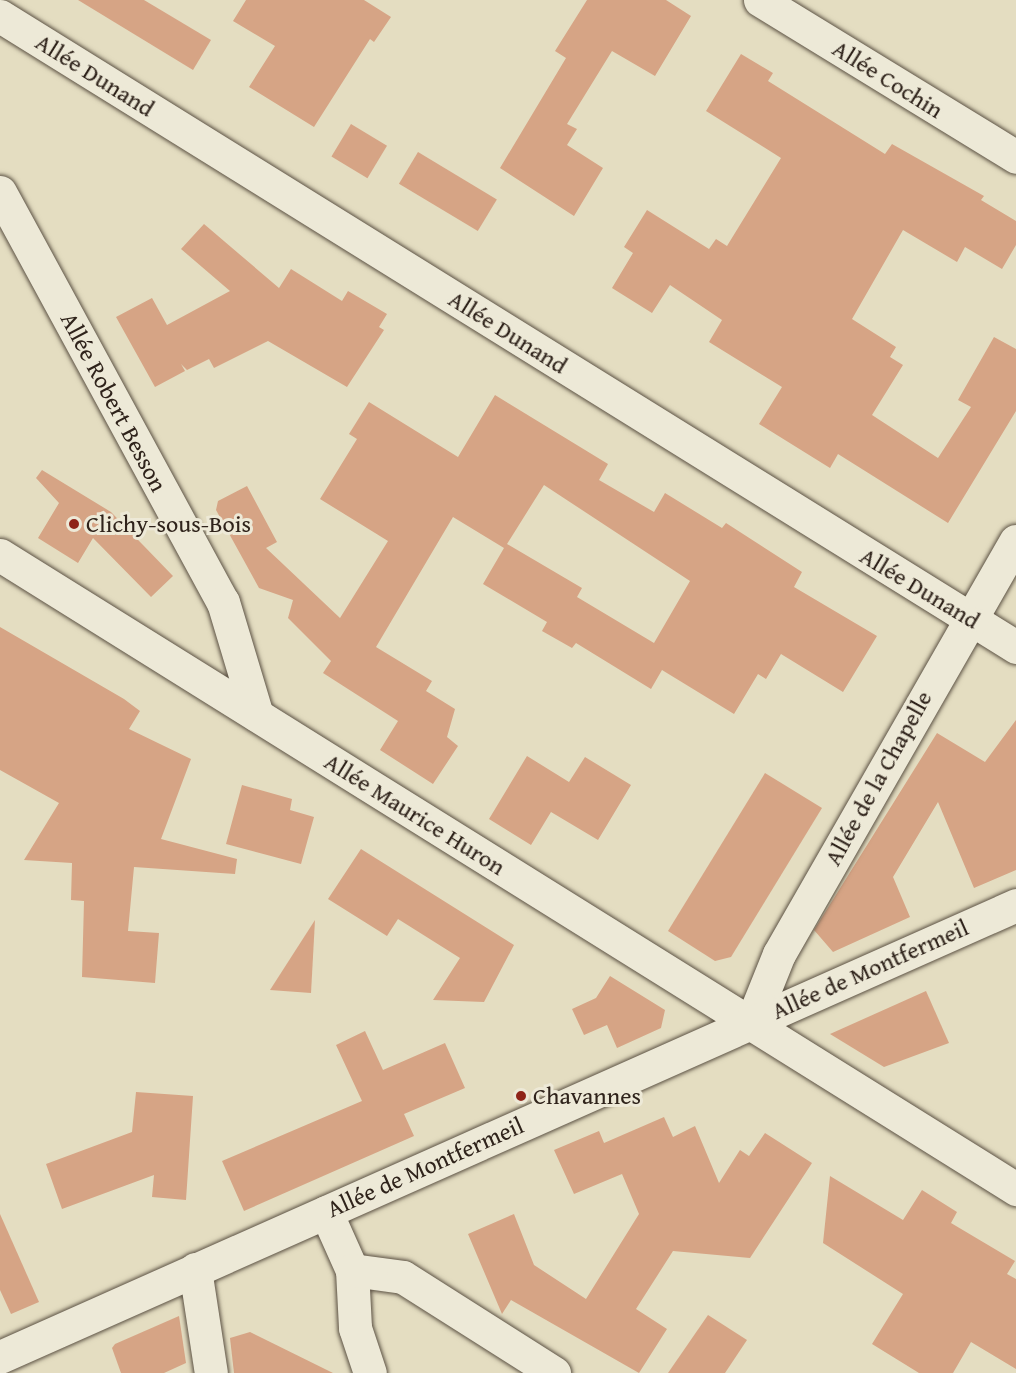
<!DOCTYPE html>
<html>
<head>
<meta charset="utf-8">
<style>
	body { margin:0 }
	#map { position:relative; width:1016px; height:1373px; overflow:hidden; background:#e4ddc1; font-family:"Gentium Book Plus",serif }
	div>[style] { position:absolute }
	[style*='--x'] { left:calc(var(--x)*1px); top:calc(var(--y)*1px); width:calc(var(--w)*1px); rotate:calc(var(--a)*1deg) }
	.building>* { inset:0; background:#d6a485; transform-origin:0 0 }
	.roads { filter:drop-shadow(0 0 2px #5c5244) drop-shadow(0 0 2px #5c5244) }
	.minor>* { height:33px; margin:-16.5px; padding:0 16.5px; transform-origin:16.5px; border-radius:16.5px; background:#ede9d7 }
	.secondary>* { height:33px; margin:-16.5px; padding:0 16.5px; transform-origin:16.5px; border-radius:16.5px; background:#ede9d7 }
	.dots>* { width:16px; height:16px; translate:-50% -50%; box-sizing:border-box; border:3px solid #ede9d7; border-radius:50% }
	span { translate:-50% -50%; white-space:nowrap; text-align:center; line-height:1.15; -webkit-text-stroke:6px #ede9d7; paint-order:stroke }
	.street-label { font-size:24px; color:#2f231b }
	.poi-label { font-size:24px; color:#2f231b }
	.left { translate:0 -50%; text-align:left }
</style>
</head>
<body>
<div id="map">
	<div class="building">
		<div style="clip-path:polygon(78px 0,144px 0,211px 40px,193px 70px)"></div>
		<div style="clip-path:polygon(246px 0,364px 0,391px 17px,374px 42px,370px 39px,314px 127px,249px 87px,275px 46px,233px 21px)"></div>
		<div style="clip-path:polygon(587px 0,666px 0,691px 16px,655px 76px,612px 51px,567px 124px,577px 129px,567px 145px,603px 168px,574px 216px,500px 168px,566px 58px,555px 51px)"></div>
		<div style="clip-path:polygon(741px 54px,773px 73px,768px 81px,885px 154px,892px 144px,984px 196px,981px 200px,1016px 221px,1016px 245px,1002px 269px,965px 247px,957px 262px,903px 230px,852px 319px,896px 347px,890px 357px,903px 365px,872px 415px,938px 458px,971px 407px,958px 400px,994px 337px,1016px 349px,1016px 411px,948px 523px,838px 454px,830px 468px,759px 424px,782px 387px,709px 342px,722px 320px,670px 285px,652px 313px,612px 288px,633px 253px,624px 247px,647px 210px,709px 249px,716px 239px,727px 246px,781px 158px,706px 111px)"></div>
		<div style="left:351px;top:124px;width:42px;height:38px;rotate:31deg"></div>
		<div style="left:418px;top:152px;width:92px;height:37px;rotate:31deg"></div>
		<div style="clip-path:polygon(204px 224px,279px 288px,291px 269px,342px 301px,348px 291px,387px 314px,379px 327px,384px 330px,347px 387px,268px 341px,214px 368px,209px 359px,187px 370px,181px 364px,185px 371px,155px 387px,116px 317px,152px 298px,167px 325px,230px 291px,181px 249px)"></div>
		<div style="clip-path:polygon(evenodd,495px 395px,608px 464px,599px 480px,654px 512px,665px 493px,722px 528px,726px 523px,802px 572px,794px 587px,877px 636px,843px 692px,781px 654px,766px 679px,758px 674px,734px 714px,662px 670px,651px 689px,576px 643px,572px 648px,542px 631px,547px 622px,483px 584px,504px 548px,453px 517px,376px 647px,432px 681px,426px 691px,455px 709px,447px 737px,458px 746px,433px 784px,380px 750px,398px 721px,323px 673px,331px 661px,288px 618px,293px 600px,259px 588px,216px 510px,218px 501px,247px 486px,277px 542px,266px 548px,340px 618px,388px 541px,320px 499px,357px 439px,349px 434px,369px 402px,458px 457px,495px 395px,544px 485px,690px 581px,654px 643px,577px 597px,582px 588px,507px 544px,544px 485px)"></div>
		<div style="clip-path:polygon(42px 470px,111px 512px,173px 576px,151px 597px,93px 538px,78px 563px,38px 538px,59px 503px,36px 478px)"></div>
		<div style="clip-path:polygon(0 627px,124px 699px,140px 711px,129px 729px,191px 759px,161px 839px,237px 859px,235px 874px,134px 867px,128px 931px,159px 933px,155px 983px,82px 977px,84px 901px,71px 900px,72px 863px,24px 860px,59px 803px,0 770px)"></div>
		<div style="clip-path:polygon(1016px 720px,1016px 870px,974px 888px,938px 802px,893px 877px,910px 917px,833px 952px,814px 930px,937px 733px,985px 762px)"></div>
		<div style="clip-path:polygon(527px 756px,569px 782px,585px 757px,631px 785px,598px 840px,551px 812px,531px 845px,489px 819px)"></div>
		<div style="clip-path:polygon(765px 773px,822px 808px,731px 957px,715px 961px,668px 931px)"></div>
		<div style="clip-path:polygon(242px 785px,292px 799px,290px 810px,314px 817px,301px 864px,226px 844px)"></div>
		<div style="clip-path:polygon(361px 849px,514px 945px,484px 1002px,433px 1000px,460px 958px,398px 919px,387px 936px,328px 899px)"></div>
		<div style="clip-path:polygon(315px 920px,311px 993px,270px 990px)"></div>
		<div style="clip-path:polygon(610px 976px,665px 1010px,661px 1028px,617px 1048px,607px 1025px,584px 1035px,572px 1009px,596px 998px)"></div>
		<div style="clip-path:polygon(926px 991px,949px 1043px,884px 1067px,830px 1034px)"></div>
		<div style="clip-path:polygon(365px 1031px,383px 1070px,445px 1043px,465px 1088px,404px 1114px,414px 1136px,244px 1211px,222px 1161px,362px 1101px,336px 1045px)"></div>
		<div style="clip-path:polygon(136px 1092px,193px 1096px,186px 1200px,152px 1197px,154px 1175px,62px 1209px,46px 1164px,132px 1132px)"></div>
		<div style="clip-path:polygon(664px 1117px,673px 1137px,695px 1126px,719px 1183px,740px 1150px,749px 1156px,765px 1133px,812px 1163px,750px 1258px,673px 1251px,636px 1309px,667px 1329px,639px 1373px,511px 1300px,502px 1314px,468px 1234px,514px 1214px,534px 1265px,586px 1299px,639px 1214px,622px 1174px,574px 1194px,554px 1150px,599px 1131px,604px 1143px)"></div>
		<div style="clip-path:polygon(830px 1176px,903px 1220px,922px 1190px,957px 1212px,951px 1223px,1015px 1261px,1007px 1274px,1016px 1279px,1016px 1369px,971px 1342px,953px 1373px,919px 1373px,872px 1344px,903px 1294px,823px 1243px)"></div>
		<div style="clip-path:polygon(0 1214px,39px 1302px,11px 1314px,0 1290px)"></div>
		<div style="clip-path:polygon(708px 1315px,747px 1340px,725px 1373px,668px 1373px)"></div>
		<div style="clip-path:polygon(179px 1316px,186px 1363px,164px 1373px,121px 1373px,112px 1348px,115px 1344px)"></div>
		<div style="clip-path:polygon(250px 1332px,333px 1373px,234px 1373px,230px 1338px)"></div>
	</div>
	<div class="roads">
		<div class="minor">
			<div style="--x:760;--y:0;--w:300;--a:31.5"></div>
			<div style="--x:0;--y:16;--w:1196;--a:31.84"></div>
			<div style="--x:0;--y:192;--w:467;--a:61.5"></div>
			<div style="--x:223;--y:602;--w:118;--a:73.3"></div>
			<div style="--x:0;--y:555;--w:1198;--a:31.96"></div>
			<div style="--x:752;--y:1021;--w:72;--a:-68.1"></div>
			<div style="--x:779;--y:954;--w:476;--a:-60.2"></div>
			<div style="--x:326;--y:1212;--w:64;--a:65.9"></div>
			<div style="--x:352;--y:1270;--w:58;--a:87"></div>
			<div style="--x:355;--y:1328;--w:47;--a:71.6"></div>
			<div style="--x:195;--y:1269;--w:105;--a:81.3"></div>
			<div style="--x:352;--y:1270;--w:51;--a:7.8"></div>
			<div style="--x:403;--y:1277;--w:179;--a:32.4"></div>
		</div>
		<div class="secondary">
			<div style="--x:0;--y:1357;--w:1112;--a:-23.98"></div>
		</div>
	</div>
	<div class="dots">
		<div style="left:74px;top:524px;background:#8f2418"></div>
		<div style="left:521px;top:1096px;background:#8f2418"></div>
	</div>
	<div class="street-label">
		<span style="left:95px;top:75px;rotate:32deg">Allée Dunand</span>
		<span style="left:888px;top:79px;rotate:32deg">Allée Cochin</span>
		<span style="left:508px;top:332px;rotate:32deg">Allée Dunand</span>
		<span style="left:114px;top:402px;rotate:62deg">Allée Robert Besson</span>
		<span style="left:920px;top:588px;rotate:31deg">Allée Dunand</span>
		<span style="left:878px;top:778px;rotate:-61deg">Allée de la Chapelle</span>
		<span style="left:415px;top:814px;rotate:32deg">Allée Maurice Huron</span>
		<span style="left:870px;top:969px;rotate:-24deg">Allée de Montfermeil</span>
		<span style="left:425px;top:1167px;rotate:-24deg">Allée de Montfermeil</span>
	</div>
	<div class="poi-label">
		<span class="left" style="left:86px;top:524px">Clichy-sous-Bois</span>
		<span class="left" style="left:533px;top:1096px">Chavannes</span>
	</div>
</div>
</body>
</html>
